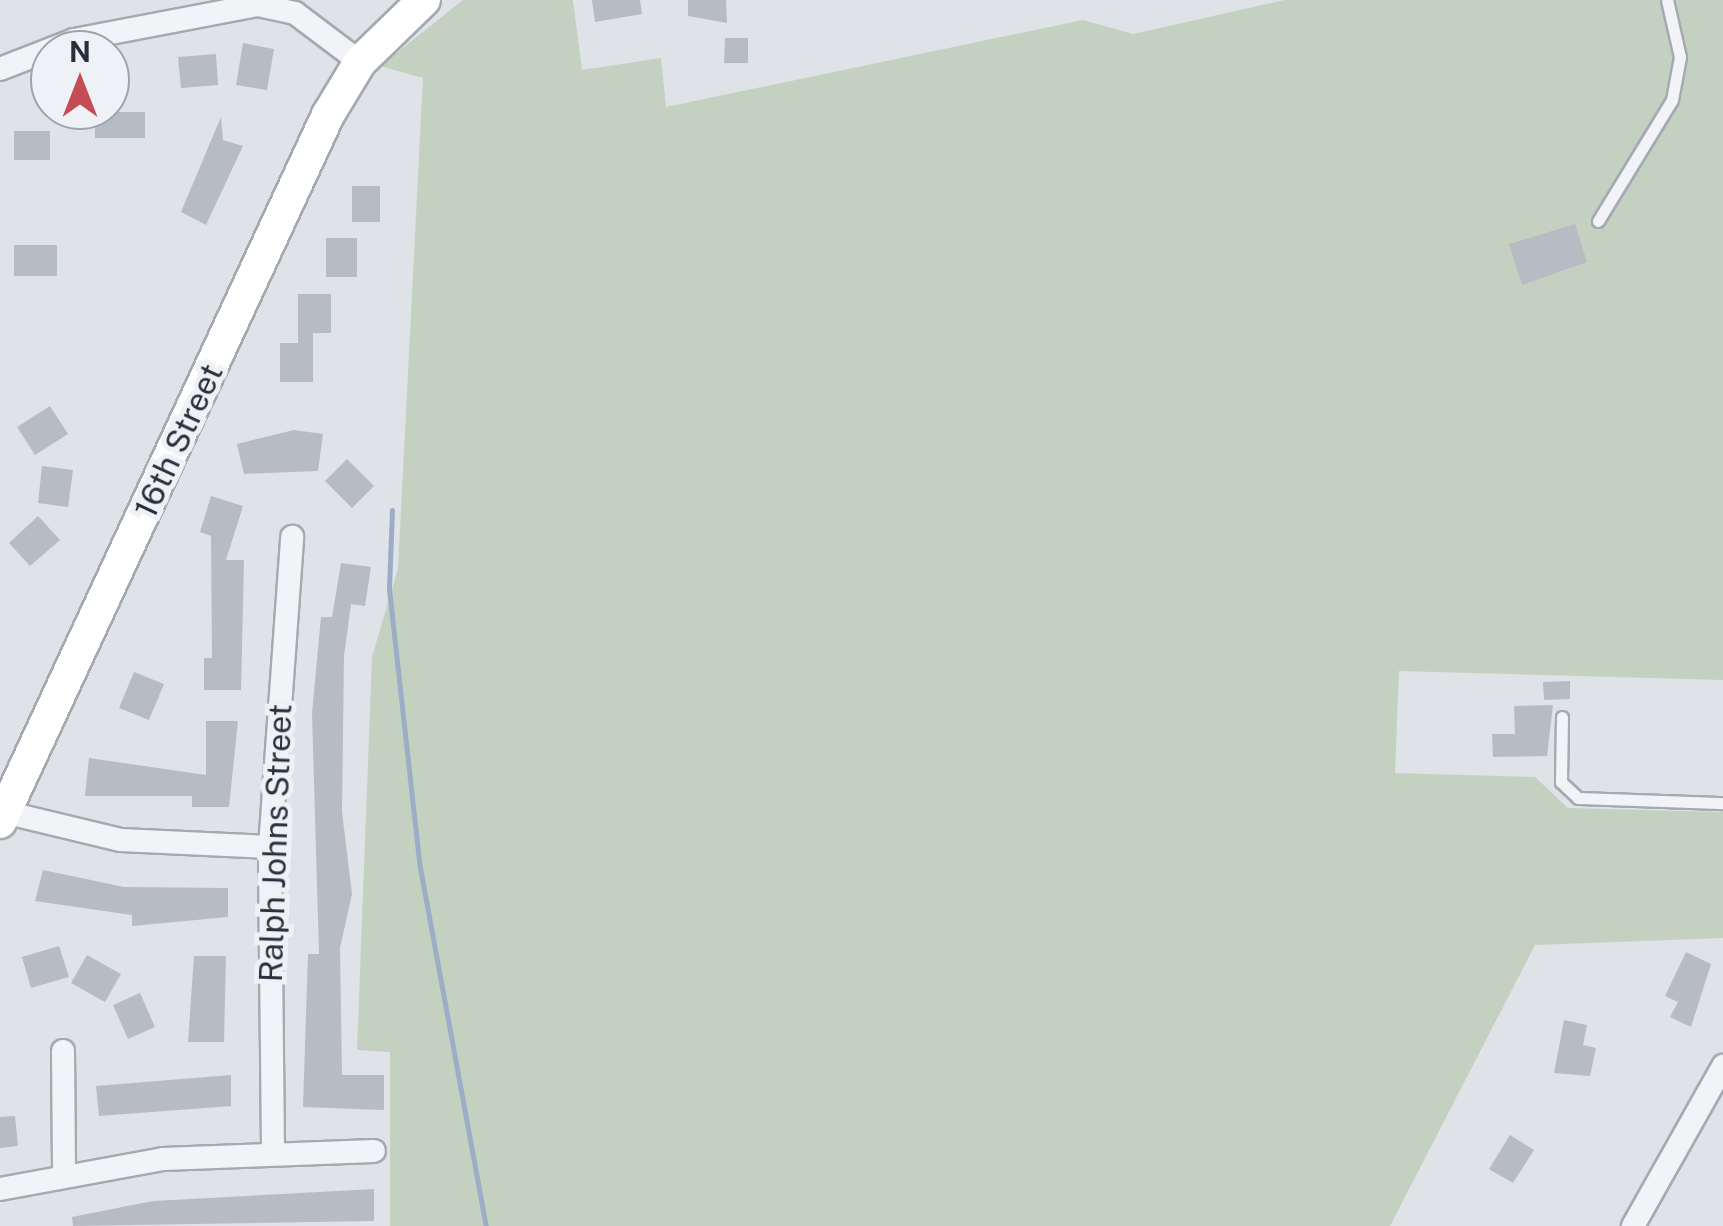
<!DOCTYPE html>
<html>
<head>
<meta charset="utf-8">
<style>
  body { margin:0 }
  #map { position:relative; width:1723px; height:1226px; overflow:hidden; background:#dfe2e7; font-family:"Public Sans",sans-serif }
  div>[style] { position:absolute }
  .green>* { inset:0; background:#c4d1c1 }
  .stream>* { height:5px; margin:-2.5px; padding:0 2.5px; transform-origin:2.5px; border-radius:2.5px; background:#9cadc5 }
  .building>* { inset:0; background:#b7bbc4 }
  .roads { filter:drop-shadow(2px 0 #a5a9b1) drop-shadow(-2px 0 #a5a9b1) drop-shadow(0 2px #a5a9b1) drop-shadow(0 -2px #a5a9b1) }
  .lane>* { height:11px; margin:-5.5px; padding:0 5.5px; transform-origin:5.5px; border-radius:5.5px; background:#f1f3f6 }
  .street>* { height:22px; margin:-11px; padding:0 11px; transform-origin:11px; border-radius:11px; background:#f1f3f6 }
  .secondary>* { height:32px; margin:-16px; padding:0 16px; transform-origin:16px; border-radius:16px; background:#fff }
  span { translate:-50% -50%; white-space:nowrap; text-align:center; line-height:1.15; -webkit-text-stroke:10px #eef1f5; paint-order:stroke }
  .street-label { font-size:32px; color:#292f3d }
  .north { position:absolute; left:30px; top:30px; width:100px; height:100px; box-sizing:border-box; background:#eef1f5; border:2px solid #9fa3ab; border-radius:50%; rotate:0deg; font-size:28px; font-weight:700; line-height:40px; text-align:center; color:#292f3d }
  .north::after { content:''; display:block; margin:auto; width:35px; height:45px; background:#c54c55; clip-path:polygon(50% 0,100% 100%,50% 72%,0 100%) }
</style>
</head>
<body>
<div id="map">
  <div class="green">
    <div style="clip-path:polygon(463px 0,573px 0,582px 70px,661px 58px,666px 107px,1083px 20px,1133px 34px,1284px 0,1723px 0,1723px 680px,1399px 671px,1395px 773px,1535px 777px,1568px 808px,1723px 812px,1723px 938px,1535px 945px,1390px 1226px,390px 1226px,390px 1052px,357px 1050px,372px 657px,398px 569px,423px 78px,380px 66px)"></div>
  </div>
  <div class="stream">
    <div style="left:392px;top:510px;width:79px;rotate:92.2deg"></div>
    <div style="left:389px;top:589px;width:275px;rotate:83.7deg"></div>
    <div style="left:419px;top:862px;width:370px;rotate:79.6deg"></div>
  </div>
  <div class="building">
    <div style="clip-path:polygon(592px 0,640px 0,642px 14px,595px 22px)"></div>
    <div style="clip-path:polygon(688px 0,726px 0,727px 23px,688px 16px)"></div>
    <div style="clip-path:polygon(725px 38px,748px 38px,748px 63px,724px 63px)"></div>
    <div style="clip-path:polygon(243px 43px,274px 49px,267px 90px,236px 85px)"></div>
    <div style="clip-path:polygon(216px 54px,218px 85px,181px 88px,178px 57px)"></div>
    <div style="clip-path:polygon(95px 112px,145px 112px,145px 138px,95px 138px)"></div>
    <div style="clip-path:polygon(221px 117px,223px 140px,243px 146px,206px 225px,181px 212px)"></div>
    <div style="clip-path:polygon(14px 131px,50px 131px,50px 160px,14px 160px)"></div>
    <div style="clip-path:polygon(352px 186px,380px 186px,380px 222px,352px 222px)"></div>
    <div style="clip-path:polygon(1575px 224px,1587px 262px,1522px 285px,1509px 244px)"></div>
    <div style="clip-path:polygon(326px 238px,357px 238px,357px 277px,326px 277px)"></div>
    <div style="clip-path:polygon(14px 245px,57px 245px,57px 276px,14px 276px)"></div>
    <div style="clip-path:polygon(298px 294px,331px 294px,331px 333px,313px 333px,313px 382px,280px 382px,280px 343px,298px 343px)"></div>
    <div style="clip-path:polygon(50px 406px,68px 434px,35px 455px,17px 427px)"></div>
    <div style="clip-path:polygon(294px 430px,323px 434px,318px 471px,244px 474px,237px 444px)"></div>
    <div style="clip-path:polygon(347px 459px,374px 486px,352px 508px,325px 481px)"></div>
    <div style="clip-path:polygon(42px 466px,73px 470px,68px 507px,38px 503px)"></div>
    <div style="clip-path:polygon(211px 496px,243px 506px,226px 560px,244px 560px,241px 690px,204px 690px,204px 658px,212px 658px,211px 536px,200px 532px)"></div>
    <div style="clip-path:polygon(38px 516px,60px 540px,30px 566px,9px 543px)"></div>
    <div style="clip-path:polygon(341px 563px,371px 567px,365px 606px,351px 604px,344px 656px,342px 812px,352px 894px,340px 948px,342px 1075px,384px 1075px,384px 1110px,303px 1107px,308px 954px,319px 954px,312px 713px,321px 617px,332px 617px)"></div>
    <div style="clip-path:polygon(134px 672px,164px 684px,149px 720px,119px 708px)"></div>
    <div style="clip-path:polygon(1570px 681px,1570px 699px,1544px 700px,1543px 682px)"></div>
    <div style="clip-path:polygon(1553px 705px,1547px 756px,1493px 757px,1492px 734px,1515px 734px,1514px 706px)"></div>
    <div style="clip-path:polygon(206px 721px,238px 721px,229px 807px,192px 807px,192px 796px,85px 796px,89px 758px,206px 775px)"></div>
    <div style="clip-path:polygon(43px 870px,124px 887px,228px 888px,228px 917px,132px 926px,132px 915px,35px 901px)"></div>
    <div style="clip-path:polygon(59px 946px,69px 977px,31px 988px,22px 957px)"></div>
    <div style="clip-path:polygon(1686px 952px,1711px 964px,1691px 1027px,1670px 1017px,1678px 1002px,1665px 996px)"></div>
    <div style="clip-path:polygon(87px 955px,121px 974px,105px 1002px,71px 983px)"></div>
    <div style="clip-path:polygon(194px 956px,226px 956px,224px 1042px,188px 1042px)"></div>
    <div style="clip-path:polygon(140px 993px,155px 1027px,128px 1039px,113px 1005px)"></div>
    <div style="clip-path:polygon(1564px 1020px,1587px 1025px,1583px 1045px,1596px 1048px,1590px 1076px,1554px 1073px)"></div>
    <div style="clip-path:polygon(231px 1075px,231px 1106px,99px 1116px,96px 1086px)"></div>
    <div style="clip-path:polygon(15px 1116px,18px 1146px,0 1148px,0 1117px)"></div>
    <div style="clip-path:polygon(1510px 1135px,1534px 1150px,1513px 1183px,1489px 1169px)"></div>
    <div style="clip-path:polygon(374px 1189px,374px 1221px,73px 1226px,72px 1217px,153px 1201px)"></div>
  </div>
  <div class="roads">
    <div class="lane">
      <div style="left:1598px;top:221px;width:142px;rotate:-58.6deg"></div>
      <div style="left:1672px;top:100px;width:44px;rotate:-79.5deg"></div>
      <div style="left:1680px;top:57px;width:58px;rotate:-102.8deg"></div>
      <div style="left:1562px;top:717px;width:65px;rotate:90.9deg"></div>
      <div style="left:1561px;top:782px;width:23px;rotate:43deg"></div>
      <div style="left:1578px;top:798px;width:145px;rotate:2deg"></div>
    </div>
    <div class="street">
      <div style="left:0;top:69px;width:79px;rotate:-21.4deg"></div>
      <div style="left:74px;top:40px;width:187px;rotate:-10.8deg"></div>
      <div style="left:258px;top:5px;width:38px;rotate:12deg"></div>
      <div style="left:295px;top:13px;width:81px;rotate:37deg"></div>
      <div style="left:0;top:811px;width:124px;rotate:13.5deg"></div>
      <div style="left:121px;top:840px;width:149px;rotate:2.7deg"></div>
      <div style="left:63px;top:1051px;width:124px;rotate:89.5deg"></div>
      <div style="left:273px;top:1149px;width:302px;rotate:-90.6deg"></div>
      <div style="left:270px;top:847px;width:311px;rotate:-85.9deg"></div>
      <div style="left:0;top:1189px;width:166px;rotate:-10.4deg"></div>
      <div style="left:163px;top:1159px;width:211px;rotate:-2.2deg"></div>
      <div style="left:1633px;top:1226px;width:184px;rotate:-60.6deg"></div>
    </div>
    <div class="secondary">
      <div style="left:0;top:822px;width:779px;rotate:-65.11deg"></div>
      <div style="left:328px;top:115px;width:62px;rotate:-58.9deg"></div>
      <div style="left:360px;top:62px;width:89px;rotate:-44.1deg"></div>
    </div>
  </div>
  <div class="street-label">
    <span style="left:179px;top:441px;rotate:-65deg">16th Street</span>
    <span style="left:276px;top:843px;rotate:-88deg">Ralph Johns Street</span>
  </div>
  <div class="north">N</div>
</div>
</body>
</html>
